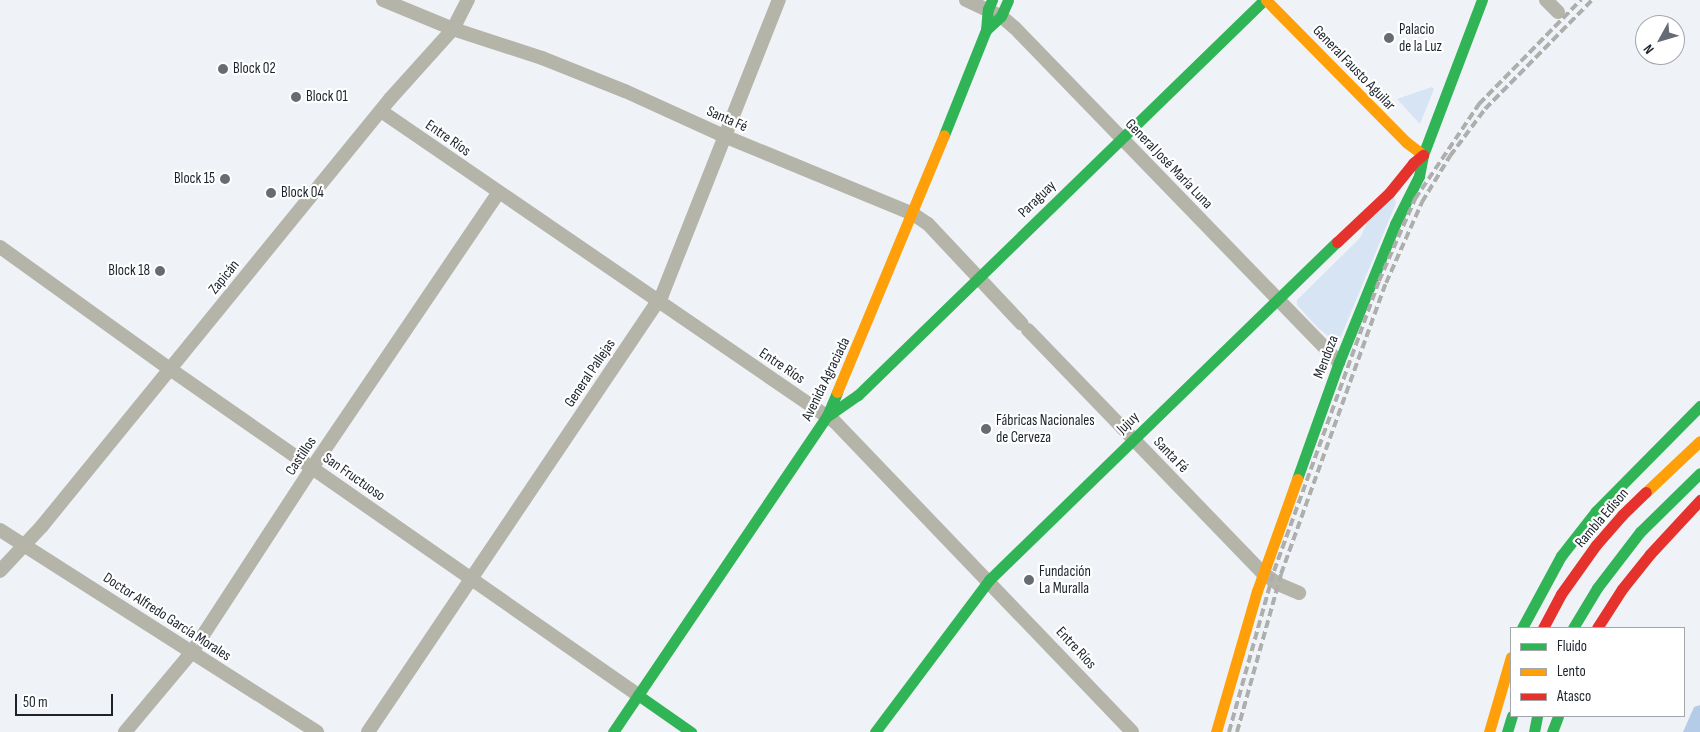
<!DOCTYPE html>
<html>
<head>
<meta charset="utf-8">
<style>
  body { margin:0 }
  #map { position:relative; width:1700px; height:732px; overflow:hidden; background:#eff3f8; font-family:"Sofia Sans Condensed",sans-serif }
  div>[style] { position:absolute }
  .green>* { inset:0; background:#d6e4f4 }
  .water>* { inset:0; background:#b5cce9 }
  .street>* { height:14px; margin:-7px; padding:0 7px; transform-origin:7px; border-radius:7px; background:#b5b4a9 }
  .fast>* { height:11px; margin:-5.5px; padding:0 5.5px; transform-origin:5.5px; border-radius:5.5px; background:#30b455 }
  .slow>* { height:11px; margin:-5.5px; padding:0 5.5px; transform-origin:5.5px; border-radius:5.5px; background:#ff9f0a }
  .jam>* { height:11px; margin:-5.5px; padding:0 5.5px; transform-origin:5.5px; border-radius:5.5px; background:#e5322d }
  .rail>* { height:4px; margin-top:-2px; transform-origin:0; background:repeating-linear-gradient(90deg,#aeafac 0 8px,transparent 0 12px) }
  .dots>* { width:14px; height:14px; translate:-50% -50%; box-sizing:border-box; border:2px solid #fff; border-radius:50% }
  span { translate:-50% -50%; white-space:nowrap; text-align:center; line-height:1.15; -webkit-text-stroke:4.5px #fff; paint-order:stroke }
  .poi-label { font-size:15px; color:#1c232b }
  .left { translate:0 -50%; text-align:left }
  .right { translate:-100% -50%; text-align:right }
  .street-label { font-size:15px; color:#1c232b }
  .legend { position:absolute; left:1510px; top:627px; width:175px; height:90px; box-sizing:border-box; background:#fff; border:1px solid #a4a7aa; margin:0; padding:6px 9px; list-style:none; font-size:15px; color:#1c232b }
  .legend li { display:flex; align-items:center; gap:10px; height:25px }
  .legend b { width:25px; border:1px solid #a4a7aa }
  .north { position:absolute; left:1635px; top:15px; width:50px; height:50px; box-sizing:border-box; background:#fff; border:1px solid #a4a7aa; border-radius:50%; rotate:231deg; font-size:14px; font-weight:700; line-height:20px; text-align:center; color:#1c232b }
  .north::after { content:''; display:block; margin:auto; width:18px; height:22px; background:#666c73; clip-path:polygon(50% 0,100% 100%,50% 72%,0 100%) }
  .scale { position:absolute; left:15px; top:694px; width:98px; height:22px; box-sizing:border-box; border:2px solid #1c232b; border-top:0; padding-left:6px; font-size:15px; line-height:18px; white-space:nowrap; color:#1c232b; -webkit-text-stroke:4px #fff; paint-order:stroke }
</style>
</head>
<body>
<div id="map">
  <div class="green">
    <div style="clip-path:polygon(1432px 87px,1434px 89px,1420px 124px,1397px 99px)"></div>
    <div style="clip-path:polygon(1394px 197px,1396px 203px,1340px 339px,1331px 338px,1318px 328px,1297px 305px,1297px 300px,1360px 238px,1367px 223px)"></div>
  </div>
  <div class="water">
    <div style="clip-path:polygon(1700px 705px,1700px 732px,1683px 732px,1694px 707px)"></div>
  </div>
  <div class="street">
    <div style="left:383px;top:0;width:76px;rotate:22.5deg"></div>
    <div style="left:453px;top:29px;width:94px;rotate:18deg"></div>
    <div style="left:542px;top:58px;width:89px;rotate:21.7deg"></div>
    <div style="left:625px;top:91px;width:109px;rotate:24.4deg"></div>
    <div style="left:724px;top:136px;width:204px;rotate:22.4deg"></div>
    <div style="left:913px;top:214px;width:18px;rotate:34deg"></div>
    <div style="left:928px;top:224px;width:137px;rotate:46.8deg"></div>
    <div style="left:966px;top:0;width:38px;rotate:25deg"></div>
    <div style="left:1001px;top:16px;width:18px;rotate:41deg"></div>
    <div style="left:1015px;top:28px;width:465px;rotate:45.9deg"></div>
    <div style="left:1546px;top:0;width:17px;rotate:45deg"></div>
    <div style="left:381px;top:111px;width:550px;rotate:34.41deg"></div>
    <div style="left:835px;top:422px;width:429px;rotate:46.2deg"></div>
    <div style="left:0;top:247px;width:209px;rotate:35.7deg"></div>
    <div style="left:170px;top:369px;width:570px;rotate:34.86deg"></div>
    <div style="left:1028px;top:330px;width:338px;rotate:46deg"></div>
    <div style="left:1263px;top:573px;width:19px;rotate:36deg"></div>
    <div style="left:1278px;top:584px;width:23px;rotate:23deg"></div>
    <div style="left:0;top:530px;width:376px;rotate:32.5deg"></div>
    <div style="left:0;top:571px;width:62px;rotate:-47deg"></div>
    <div style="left:42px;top:526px;width:551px;rotate:-50.82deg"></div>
    <div style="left:390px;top:99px;width:94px;rotate:-48deg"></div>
    <div style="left:453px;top:29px;width:33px;rotate:-63deg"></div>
    <div style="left:125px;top:732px;width:104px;rotate:-50.1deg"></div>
    <div style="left:192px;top:652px;width:220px;rotate:-56.9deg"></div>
    <div style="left:312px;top:468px;width:332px;rotate:-55.9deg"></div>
    <div style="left:368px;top:732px;width:527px;rotate:-56.07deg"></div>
    <div style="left:662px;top:295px;width:317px;rotate:-68.4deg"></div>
  </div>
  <div class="fast">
    <div style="left:986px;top:30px;width:21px;rotate:-43deg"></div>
    <div style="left:1001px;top:16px;width:17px;rotate:-66deg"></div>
    <div style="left:944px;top:135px;width:113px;rotate:-68.2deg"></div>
    <div style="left:986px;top:30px;width:21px;rotate:-85deg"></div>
    <div style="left:988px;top:9px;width:10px;rotate:-66deg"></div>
    <div style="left:829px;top:415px;width:35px;rotate:-35deg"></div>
    <div style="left:858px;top:395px;width:566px;rotate:-44.21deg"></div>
    <div style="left:1297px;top:479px;width:124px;rotate:-70.3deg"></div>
    <div style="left:1339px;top:362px;width:149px;rotate:-67.9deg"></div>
    <div style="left:1395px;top:224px;width:54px;rotate:-63.4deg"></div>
    <div style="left:1419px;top:176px;width:21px;rotate:-79deg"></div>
    <div style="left:1423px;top:155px;width:166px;rotate:-69.2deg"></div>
    <div style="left:1522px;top:628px;width:82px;rotate:-61.6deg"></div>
    <div style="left:1561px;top:556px;width:57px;rotate:-52.1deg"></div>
    <div style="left:1596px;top:511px;width:148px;rotate:-45.3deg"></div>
    <div style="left:1573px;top:628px;width:47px;rotate:-59deg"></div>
    <div style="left:1597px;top:588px;width:71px;rotate:-52.5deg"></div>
    <div style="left:1640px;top:532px;width:84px;rotate:-44.5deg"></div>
    <div style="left:638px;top:695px;width:65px;rotate:34.9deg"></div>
    <div style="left:613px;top:732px;width:382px;rotate:-55.9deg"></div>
    <div style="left:827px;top:416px;width:26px;rotate:-67deg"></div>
    <div style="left:875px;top:732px;width:190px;rotate:-53.1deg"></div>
    <div style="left:989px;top:580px;width:485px;rotate:-44.2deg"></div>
    <div style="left:1507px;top:732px;width:17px;rotate:-73deg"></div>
    <div style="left:1534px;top:732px;width:16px;rotate:-79deg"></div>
    <div style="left:1552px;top:732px;width:17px;rotate:-69deg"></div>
  </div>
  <div class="slow">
    <div style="left:1266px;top:0;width:199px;rotate:45.4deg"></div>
    <div style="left:1406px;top:142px;width:21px;rotate:37deg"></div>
    <div style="left:837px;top:392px;width:278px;rotate:-67.4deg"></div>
    <div style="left:1646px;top:492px;width:74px;rotate:-43.4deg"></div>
    <div style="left:1216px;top:732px;width:147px;rotate:-73.8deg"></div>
    <div style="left:1257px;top:591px;width:119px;rotate:-70.3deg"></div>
    <div style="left:1489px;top:732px;width:78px;rotate:-73.7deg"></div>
  </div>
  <div class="jam">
    <div style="left:1337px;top:242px;width:71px;rotate:-43.3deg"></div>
    <div style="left:1389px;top:193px;width:38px;rotate:-51deg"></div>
    <div style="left:1413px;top:163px;width:13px;rotate:-39deg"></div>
    <div style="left:1543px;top:628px;width:38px;rotate:-62deg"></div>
    <div style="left:1561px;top:594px;width:60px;rotate:-54.5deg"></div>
    <div style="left:1596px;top:545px;width:40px;rotate:-49deg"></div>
    <div style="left:1622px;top:515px;width:33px;rotate:-44deg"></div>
    <div style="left:1597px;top:628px;width:46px;rotate:-57.3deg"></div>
    <div style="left:1622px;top:589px;width:45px;rotate:-51.3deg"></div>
    <div style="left:1650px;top:554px;width:74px;rotate:-47.2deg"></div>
  </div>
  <div class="rail">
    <div style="left:1229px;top:732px;width:167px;rotate:-74.4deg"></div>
    <div style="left:1274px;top:571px;width:308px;rotate:-70.1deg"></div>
    <div style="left:1379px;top:281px;width:90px;rotate:-66.3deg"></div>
    <div style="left:1415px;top:199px;width:115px;rotate:-56deg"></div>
    <div style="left:1479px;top:104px;width:146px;rotate:-45.6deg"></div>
    <div style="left:1237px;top:732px;width:164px;rotate:-74.4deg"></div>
    <div style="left:1281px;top:574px;width:309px;rotate:-70.2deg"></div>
    <div style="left:1386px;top:283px;width:89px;rotate:-66deg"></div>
    <div style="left:1422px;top:202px;width:54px;rotate:-58.7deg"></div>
    <div style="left:1450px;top:156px;width:59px;rotate:-53.3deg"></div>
    <div style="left:1485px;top:109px;width:153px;rotate:-45.5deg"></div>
  </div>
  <div class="dots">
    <div style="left:1389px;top:38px;background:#666c73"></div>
    <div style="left:223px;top:69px;background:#666c73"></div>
    <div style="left:296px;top:97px;background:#666c73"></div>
    <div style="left:225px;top:179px;background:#666c73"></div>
    <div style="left:271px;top:193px;background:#666c73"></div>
    <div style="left:160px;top:271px;background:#666c73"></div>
    <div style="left:986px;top:429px;background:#666c73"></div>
    <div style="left:1029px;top:580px;background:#666c73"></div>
  </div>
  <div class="poi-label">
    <span class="left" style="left:1399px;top:38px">Palacio<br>de la Luz</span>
    <span class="left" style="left:233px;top:69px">Block 02</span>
    <span class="left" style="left:306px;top:97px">Block 01</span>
    <span class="right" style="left:215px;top:179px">Block 15</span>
    <span class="left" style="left:281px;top:193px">Block 04</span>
    <span class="right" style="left:150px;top:271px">Block 18</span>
    <span class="left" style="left:996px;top:429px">Fábricas Nacionales<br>de Cerveza</span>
    <span class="left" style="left:1039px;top:580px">Fundación<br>La Muralla</span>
  </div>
  <div class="street-label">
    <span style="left:1354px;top:68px;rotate:46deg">General Fausto Aguilar</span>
    <span style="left:727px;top:119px;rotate:24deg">Santa Fé</span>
    <span style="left:448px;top:138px;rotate:35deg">Entre Ríos</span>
    <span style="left:1169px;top:164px;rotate:46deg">General José María Luna</span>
    <span style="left:1037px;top:199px;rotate:-44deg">Paraguay</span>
    <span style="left:224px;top:277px;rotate:-51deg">Zapicán</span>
    <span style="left:1326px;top:357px;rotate:-69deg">Mendoza</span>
    <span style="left:782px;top:366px;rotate:34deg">Entre Ríos</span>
    <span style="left:590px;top:373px;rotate:-56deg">General Pallejas</span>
    <span style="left:826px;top:379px;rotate:-64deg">Avenida Agraciada</span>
    <span style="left:1128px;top:423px;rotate:-44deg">Jujuy</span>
    <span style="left:1171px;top:455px;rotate:46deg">Santa Fé</span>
    <span style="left:301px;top:456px;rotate:-56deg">Castillos</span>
    <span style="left:354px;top:477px;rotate:35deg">San Fructuoso</span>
    <span style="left:1602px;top:518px;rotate:-49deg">Rambla Edison</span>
    <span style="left:167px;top:617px;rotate:33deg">Doctor Alfredo García Morales</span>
    <span style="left:1076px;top:648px;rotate:47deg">Entre Ríos</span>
  </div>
  <ul class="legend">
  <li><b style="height:6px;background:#30b455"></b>Fluido</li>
  <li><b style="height:6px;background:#ff9f0a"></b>Lento</li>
  <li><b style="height:6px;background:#e5322d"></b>Atasco</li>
  </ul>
  <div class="north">N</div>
  <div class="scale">50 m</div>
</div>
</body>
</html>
